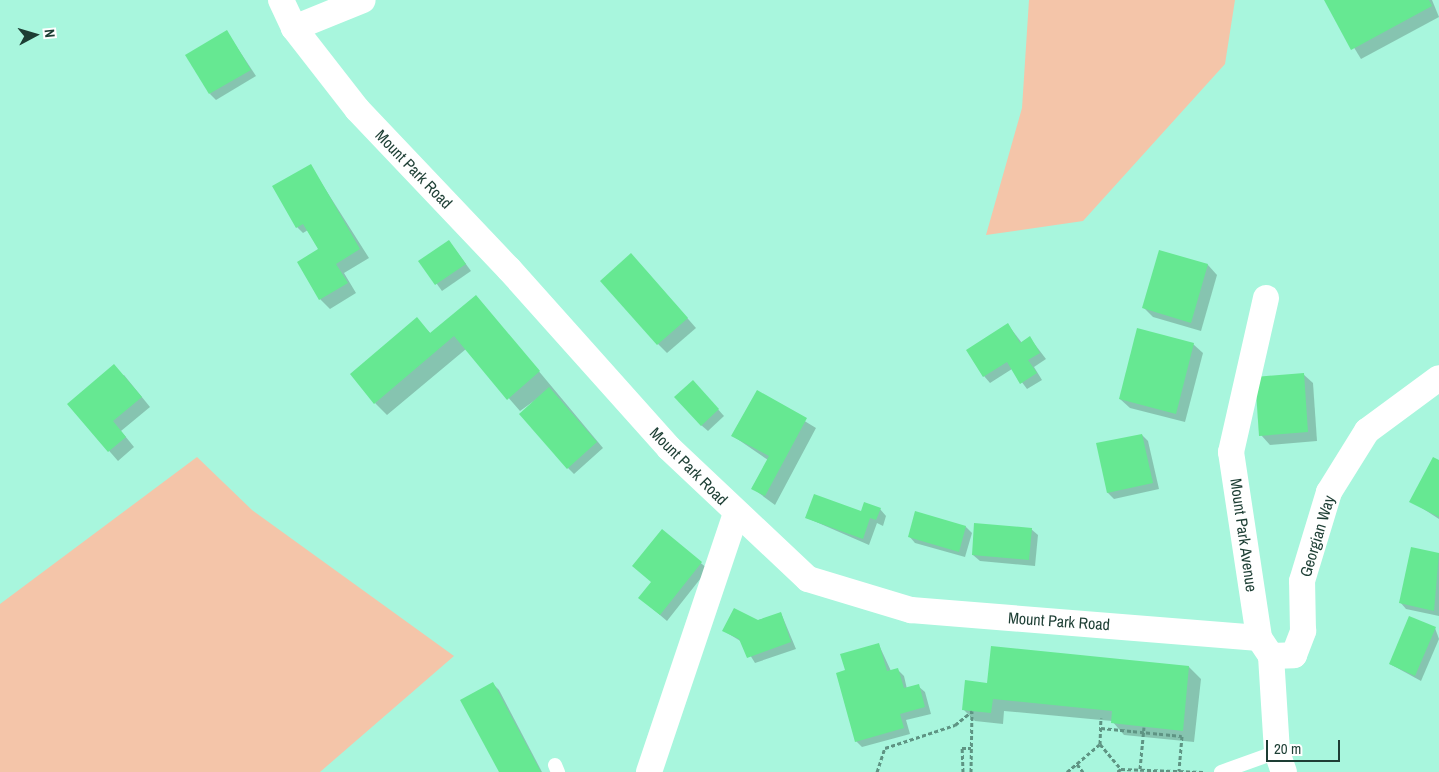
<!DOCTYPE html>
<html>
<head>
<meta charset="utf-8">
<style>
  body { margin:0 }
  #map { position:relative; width:1439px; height:772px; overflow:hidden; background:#a8f6dd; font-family:"Archivo Narrow",sans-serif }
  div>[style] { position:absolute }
  .green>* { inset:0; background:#f4c5a9 }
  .shadow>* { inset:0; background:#0003 }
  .building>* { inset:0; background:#66e892 }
  .path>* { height:3px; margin-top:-1.5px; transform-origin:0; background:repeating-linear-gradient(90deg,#5e9483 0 4px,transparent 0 6.5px) }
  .lane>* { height:14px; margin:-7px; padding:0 7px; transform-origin:7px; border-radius:7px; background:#fff }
  .street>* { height:26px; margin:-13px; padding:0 13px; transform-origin:13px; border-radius:13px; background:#fff }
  span { translate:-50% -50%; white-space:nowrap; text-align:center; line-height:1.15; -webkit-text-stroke:4.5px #fff; paint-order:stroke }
  .street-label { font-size:16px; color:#1d3e34 }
  .north { position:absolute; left:10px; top:10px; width:50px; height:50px; -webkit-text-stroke:4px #fff; paint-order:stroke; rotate:84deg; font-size:14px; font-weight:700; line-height:20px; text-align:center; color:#1d3e34 }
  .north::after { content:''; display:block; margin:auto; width:18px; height:22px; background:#1d3e34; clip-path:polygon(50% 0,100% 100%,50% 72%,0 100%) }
  .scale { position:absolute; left:1266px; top:740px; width:74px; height:22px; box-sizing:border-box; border:2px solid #1d3e34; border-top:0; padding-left:6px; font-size:15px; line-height:18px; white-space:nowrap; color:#1d3e34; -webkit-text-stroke:4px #fff; paint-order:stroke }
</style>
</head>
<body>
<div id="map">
  <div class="green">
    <div style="clip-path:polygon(1029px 0,1235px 0,1225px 64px,1083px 221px,986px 235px,1022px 108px)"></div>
    <div style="clip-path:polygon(197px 457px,252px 510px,454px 656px,320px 772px,0 772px,0 604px)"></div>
  </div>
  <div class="shadow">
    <div style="clip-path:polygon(1325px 0,1432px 0,1439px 17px,1361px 59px)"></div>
    <div style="clip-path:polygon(227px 32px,256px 76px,216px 100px,210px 94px)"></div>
    <div style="clip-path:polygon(310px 165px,369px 258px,344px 273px,356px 293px,330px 309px,320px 299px,320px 250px,308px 230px,303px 233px,297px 227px)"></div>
    <div style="clip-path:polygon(449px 241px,471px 271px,442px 291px,420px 261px)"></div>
    <div style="clip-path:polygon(1160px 251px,1208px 265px,1217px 275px,1201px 331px,1153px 317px,1144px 308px)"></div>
    <div style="clip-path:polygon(640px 264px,696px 328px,667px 353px,658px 344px)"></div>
    <div style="clip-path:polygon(476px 296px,603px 448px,574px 474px,568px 468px,545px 393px,520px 411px,466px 349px,387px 415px,375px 403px,417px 319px,431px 334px)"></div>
    <div style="clip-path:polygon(1008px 325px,1022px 343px,1030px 338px,1046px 359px,1034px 367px,1042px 380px,1027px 389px,1012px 369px,990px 383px,984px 376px)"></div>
    <div style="clip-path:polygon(1193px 344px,1203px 353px,1185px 422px,1130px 408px,1120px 399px)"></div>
    <div style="clip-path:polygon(1303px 374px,1313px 383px,1317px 441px,1270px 445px,1261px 435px)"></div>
    <div style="clip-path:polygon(124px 375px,150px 407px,121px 431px,134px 447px,118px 461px,69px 405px)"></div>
    <div style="clip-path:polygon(699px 388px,724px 416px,708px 431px,701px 425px)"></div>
    <div style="clip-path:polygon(757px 392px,816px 428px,775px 505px,752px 488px,768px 460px,733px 436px)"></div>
    <div style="clip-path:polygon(1142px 435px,1148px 441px,1159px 489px,1114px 499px,1108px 493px,1098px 444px)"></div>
    <div style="clip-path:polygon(1439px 462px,1439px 519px,1411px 501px)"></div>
    <div style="clip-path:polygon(880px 509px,886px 516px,883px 526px,877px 523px,869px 545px,807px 518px)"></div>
    <div style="clip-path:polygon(966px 527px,972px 533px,965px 557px,915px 543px,909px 536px)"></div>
    <div style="clip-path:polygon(1031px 529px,1038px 535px,1035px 566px,980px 561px,973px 555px)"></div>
    <div style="clip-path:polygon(662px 531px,708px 569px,667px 621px,640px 598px,652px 582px)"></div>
    <div style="clip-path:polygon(1412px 548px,1439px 554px,1439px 616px,1406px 609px,1400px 602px)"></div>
    <div style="clip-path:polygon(781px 613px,796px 649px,755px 663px,742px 642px,724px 631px)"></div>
    <div style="clip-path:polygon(1435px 628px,1439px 639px,1421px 681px,1390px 664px)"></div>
    <div style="clip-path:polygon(879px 645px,891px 671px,897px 669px,904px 676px,907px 689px,918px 686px,925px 692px,931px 714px,906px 720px,910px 734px,862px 747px,856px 741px,847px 671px)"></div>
    <div style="clip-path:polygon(1189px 667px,1201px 679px,1194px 742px,1124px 735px,1112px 721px,1004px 711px,1003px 724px,975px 721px,963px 709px,989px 684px)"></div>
    <div style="clip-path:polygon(493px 684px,499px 690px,542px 772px,500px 772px)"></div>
  </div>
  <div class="building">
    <div style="clip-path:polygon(1324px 0,1429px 0,1432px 6px,1351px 50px)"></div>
    <div style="clip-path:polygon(227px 30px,251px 70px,209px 94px,185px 55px)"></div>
    <div style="clip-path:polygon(311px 164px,360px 249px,336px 264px,348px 283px,319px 300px,297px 262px,318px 249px,303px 224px,296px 228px,272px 186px)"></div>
    <div style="clip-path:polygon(449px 240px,466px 264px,435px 285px,418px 261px)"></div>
    <div style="clip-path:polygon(1159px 250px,1208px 264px,1191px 323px,1142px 308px)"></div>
    <div style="clip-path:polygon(631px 253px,688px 318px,657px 345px,600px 281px)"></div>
    <div style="clip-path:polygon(476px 295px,540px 371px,507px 400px,454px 336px,374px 404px,350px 374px,417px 317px,430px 333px)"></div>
    <div style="clip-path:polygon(1008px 323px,1020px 343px,1030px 336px,1040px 353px,1028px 360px,1037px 373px,1020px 384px,1007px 362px,983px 377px,966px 350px)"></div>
    <div style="clip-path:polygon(1137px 328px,1194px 343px,1176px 414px,1119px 399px)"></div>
    <div style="clip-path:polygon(114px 364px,142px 397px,113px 421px,126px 437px,108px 452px,67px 404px)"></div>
    <div style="clip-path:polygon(1304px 373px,1308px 432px,1259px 436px,1255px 377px)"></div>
    <div style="clip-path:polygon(693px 380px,719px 409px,701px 426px,674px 397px)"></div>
    <div style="clip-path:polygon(549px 387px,597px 442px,567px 469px,519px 414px)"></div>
    <div style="clip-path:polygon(757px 390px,807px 418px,765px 496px,751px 489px,769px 456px,731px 436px)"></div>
    <div style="clip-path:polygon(1142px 434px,1153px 483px,1107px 493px,1096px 443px)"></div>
    <div style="clip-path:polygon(1433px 457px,1439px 460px,1439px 517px,1409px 502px)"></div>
    <div style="clip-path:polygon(814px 494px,861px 511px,864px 502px,881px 508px,876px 520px,870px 518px,863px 539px,805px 518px)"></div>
    <div style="clip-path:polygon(915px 511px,966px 526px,959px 552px,908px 537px)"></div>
    <div style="clip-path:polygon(974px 523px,1032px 528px,1029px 560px,972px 555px)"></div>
    <div style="clip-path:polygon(662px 529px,702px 562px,660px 615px,638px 598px,651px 582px,632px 566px)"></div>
    <div style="clip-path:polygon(1411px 547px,1439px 553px,1434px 611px,1399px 603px)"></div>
    <div style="clip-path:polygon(734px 608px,758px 620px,781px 612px,791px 642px,747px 658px,739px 639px,722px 631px)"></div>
    <div style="clip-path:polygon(1409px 616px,1436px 627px,1415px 676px,1389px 664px)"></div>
    <div style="clip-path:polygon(879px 643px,887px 671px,898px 668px,904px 688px,919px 684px,925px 707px,900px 714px,904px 728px,855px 742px,836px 673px,845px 670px,840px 654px)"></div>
    <div style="clip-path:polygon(991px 646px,1189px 666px,1183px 731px,1111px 723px,1112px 711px,993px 699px,991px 713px,962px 710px,965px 680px,987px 683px)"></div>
    <div style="clip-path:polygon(493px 682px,541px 772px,499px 772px,460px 700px)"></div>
  </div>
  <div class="path">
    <div style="left:1101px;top:728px;width:81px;rotate:5.6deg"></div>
    <div style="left:1182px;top:736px;width:35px;rotate:95deg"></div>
    <div style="left:1100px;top:744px;width:33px;rotate:50deg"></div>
    <div style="left:1121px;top:769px;width:5px;rotate:143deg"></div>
    <div style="left:1077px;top:764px;width:10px;rotate:53deg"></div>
    <div style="left:1121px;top:769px;width:82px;rotate:2.1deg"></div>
    <div style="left:1140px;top:769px;width:42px;rotate:-84.6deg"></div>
    <div style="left:877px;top:772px;width:25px;rotate:-72deg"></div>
    <div style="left:885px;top:748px;width:74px;rotate:-18.2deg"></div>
    <div style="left:955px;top:725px;width:22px;rotate:-39deg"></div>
    <div style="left:963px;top:772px;width:24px;rotate:-92deg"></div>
    <div style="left:962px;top:748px;width:9px"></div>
    <div style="left:971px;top:772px;width:61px;rotate:-89.1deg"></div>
    <div style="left:1067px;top:772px;width:43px;rotate:-40.3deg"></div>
    <div style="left:1100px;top:744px;width:26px;rotate:-88deg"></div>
  </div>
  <div class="lane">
    <div style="left:555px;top:765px;width:8px;rotate:67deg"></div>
    <div style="left:1221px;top:772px;width:59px;rotate:-19.7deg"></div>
  </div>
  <div class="street">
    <div style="left:281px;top:0;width:31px;rotate:65deg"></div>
    <div style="left:294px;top:28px;width:103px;rotate:52.1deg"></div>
    <div style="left:357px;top:109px;width:221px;rotate:46.5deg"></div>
    <div style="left:509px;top:269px;width:240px;rotate:48.2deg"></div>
    <div style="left:669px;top:448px;width:191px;rotate:43.3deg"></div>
    <div style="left:808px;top:579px;width:108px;rotate:16.8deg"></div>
    <div style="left:911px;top:610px;width:349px;rotate:4.6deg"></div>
    <div style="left:294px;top:28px;width:74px;rotate:-22.1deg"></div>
    <div style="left:1266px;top:298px;width:158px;rotate:102.8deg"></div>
    <div style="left:1231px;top:452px;width:188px;rotate:81.4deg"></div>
    <div style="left:1259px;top:638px;width:22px;rotate:56deg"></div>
    <div style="left:1271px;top:656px;width:96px;rotate:86.4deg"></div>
    <div style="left:1277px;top:752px;width:21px;rotate:71deg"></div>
    <div style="left:1271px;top:656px;width:23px;rotate:-2deg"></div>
    <div style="left:1294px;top:655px;width:26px;rotate:-69deg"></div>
    <div style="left:1303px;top:631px;width:50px;rotate:-91.1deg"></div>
    <div style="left:1302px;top:581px;width:93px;rotate:-73.1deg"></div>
    <div style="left:1329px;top:492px;width:72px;rotate:-58.1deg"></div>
    <div style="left:1367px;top:431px;width:89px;rotate:-36.4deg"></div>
    <div style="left:649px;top:772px;width:273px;rotate:-71.4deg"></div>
  </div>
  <div class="street-label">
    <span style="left:414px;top:169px;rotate:46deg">Mount Park Road</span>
    <span style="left:689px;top:466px;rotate:45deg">Mount Park Road</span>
    <span style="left:1244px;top:535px;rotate:82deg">Mount Park Avenue</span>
    <span style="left:1317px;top:536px;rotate:-73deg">Georgian Way</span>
    <span style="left:1059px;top:621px;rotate:4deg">Mount Park Road</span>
  </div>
  <div class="north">N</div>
  <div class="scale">20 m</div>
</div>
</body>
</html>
